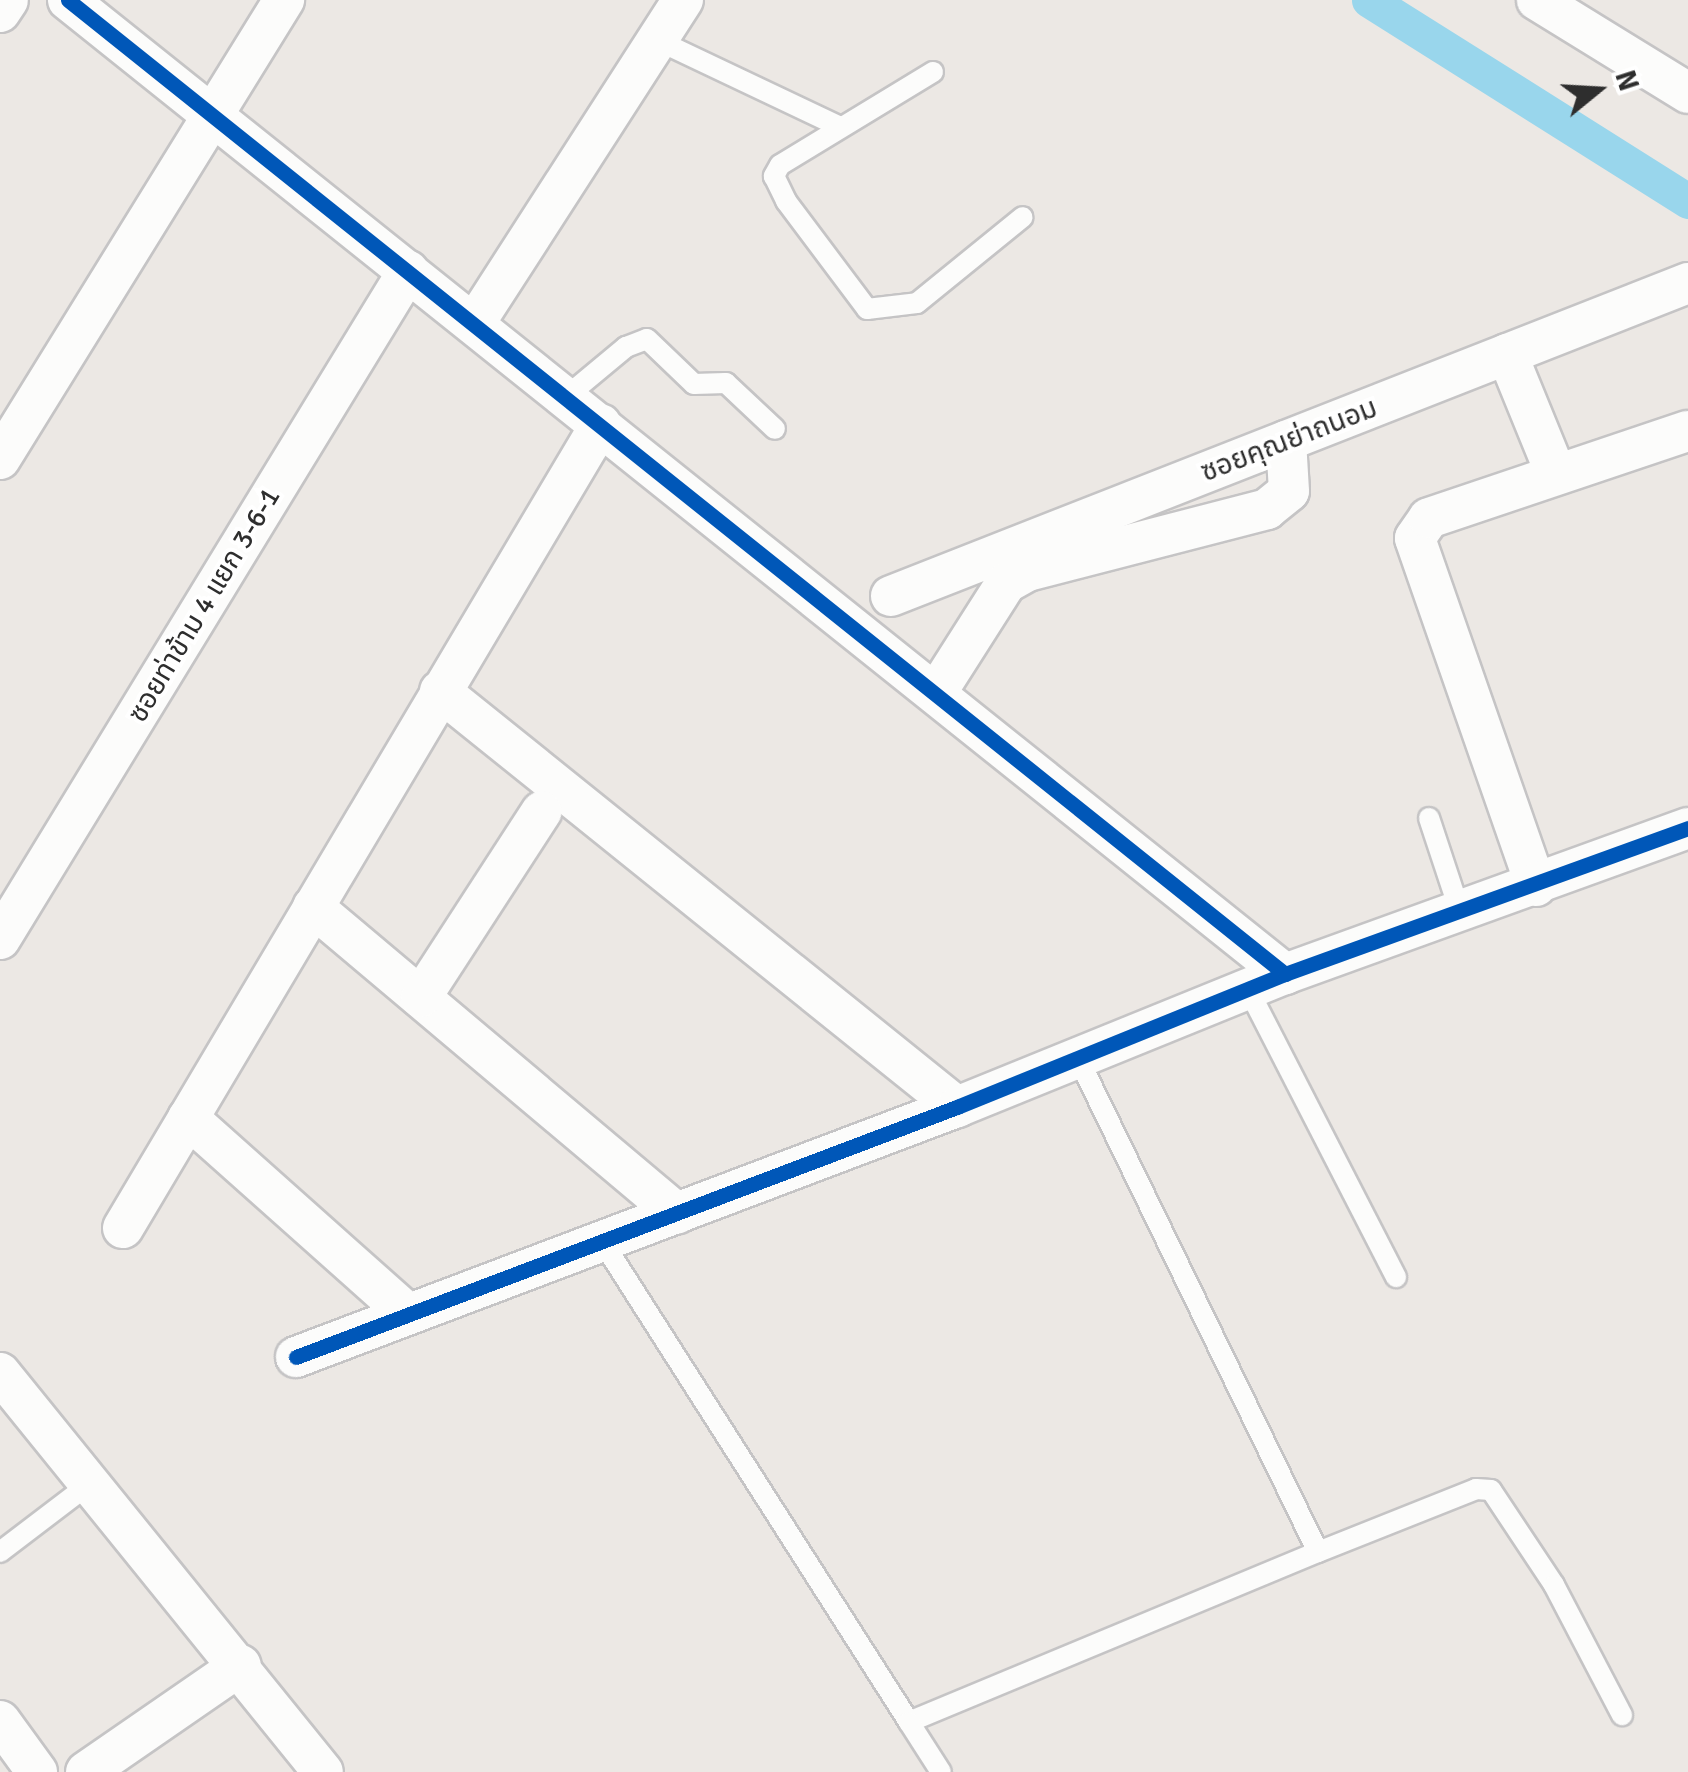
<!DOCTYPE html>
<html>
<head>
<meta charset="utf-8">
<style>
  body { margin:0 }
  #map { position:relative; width:1688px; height:1772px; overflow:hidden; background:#ece8e4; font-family:Signika,"Noto Sans Thai",sans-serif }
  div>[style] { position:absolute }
  .canal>* { height:35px; margin:-17.5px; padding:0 17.5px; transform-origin:17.5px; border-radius:17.5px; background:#99d6ec }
  .roads { filter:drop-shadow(2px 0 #c5c4c5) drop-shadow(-2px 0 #c5c4c5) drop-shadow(0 2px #c5c4c5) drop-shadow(0 -2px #c5c4c5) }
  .lane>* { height:20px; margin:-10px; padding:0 10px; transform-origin:10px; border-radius:10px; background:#fcfcfb }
  .street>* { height:40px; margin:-20px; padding:0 20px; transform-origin:20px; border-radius:20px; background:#fcfcfb }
  .cycleway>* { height:15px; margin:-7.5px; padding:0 7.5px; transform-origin:7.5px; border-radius:7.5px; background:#0057b8 }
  span { translate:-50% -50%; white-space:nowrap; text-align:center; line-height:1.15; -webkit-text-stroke:8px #fff; paint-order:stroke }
  .street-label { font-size:28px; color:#2e2e2e }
  .north { position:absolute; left:1548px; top:40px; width:100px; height:100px; -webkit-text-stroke:8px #fff; paint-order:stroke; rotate:72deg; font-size:28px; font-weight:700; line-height:40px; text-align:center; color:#2e2e2e }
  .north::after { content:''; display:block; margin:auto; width:35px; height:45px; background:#2e2e2e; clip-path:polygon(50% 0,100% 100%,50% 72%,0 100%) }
</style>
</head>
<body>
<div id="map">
  <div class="canal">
    <div style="left:1369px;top:0;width:377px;rotate:32.2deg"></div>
  </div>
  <div class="roads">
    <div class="lane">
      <div style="left:657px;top:40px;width:203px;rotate:25.4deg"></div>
      <div style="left:933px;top:72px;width:179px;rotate:148.7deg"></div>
      <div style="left:780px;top:165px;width:13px;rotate:119deg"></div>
      <div style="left:774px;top:176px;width:28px;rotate:64deg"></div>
      <div style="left:786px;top:201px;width:135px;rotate:53.1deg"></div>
      <div style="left:867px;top:309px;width:50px;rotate:-6.8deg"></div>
      <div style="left:917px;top:303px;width:136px;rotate:-39.1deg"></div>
      <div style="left:567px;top:396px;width:77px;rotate:-39.7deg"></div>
      <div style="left:626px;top:347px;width:22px;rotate:-21deg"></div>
      <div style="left:647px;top:339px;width:65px;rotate:43.8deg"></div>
      <div style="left:694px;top:384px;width:32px;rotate:-2deg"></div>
      <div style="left:726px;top:383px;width:67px;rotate:43.2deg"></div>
      <div style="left:1429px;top:818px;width:99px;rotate:71.7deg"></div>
      <div style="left:1248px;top:989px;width:324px;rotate:62.8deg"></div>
      <div style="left:602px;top:1241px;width:571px;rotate:57.45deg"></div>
      <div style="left:909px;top:1722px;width:443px;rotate:-22.6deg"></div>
      <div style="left:1318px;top:1552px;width:549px;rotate:-115.91deg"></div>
      <div style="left:0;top:1552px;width:116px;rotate:-37.3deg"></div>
      <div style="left:1318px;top:1552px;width:170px;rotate:-21.7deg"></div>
      <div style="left:1476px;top:1489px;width:15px;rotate:4deg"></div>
      <div style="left:1491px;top:1490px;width:114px;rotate:56.4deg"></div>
      <div style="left:1554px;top:1585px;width:147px;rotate:62.4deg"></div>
      <div style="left:909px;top:1722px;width:59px;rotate:57.4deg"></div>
    </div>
    <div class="street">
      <div style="left:68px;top:0;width:1559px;rotate:38.67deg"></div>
      <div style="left:1537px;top:0;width:177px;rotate:31.6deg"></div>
      <div style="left:0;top:12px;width:14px;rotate:-56deg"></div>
      <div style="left:476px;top:321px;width:382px;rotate:-57.2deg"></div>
      <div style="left:1507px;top:354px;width:130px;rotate:67.8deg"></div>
      <div style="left:0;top:459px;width:540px;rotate:-58.25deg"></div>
      <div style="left:891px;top:596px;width:856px;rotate:-21.44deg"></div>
      <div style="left:440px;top:691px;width:664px;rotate:38.82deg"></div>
      <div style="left:936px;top:693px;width:130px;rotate:-57.5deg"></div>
      <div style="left:1006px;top:583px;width:25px;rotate:-29deg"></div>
      <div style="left:1028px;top:571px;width:247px;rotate:-14.5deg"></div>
      <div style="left:1267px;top:509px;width:28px;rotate:-39deg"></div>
      <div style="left:1289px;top:491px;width:50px;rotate:-93.4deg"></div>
      <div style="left:1536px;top:886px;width:368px;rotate:-109.2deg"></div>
      <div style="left:1415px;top:538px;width:24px;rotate:-55deg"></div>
      <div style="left:1429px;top:518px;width:273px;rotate:-18.6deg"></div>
      <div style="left:313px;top:907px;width:476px;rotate:40.1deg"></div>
      <div style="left:0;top:939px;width:783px;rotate:-58.58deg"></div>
      <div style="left:421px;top:997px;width:221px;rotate:-57deg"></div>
      <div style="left:188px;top:1118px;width:295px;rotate:41.7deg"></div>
      <div style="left:123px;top:1228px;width:935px;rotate:-59.27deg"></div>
      <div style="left:296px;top:1357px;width:707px;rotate:-20.72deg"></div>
      <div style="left:957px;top:1107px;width:354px;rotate:-22.1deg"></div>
      <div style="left:1285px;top:974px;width:429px;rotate:-19.9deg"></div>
      <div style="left:0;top:1373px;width:513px;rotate:51.01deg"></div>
      <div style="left:0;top:1721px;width:63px;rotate:54deg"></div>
      <div style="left:86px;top:1772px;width:188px;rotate:-34.6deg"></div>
    </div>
  </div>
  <div class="cycleway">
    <div style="left:68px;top:0;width:1559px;rotate:38.67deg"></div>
    <div style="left:296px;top:1357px;width:707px;rotate:-20.72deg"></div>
    <div style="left:957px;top:1107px;width:354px;rotate:-22.1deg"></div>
    <div style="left:1285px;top:974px;width:429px;rotate:-19.9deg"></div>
  </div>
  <div class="street-label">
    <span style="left:1289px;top:440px;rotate:-21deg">ซอยคุณย่าถนอม</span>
    <span style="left:204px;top:605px;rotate:-59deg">ซอยท่าข้าม 4 แยก 3-6-1</span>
  </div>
  <div class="north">N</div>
</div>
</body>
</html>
